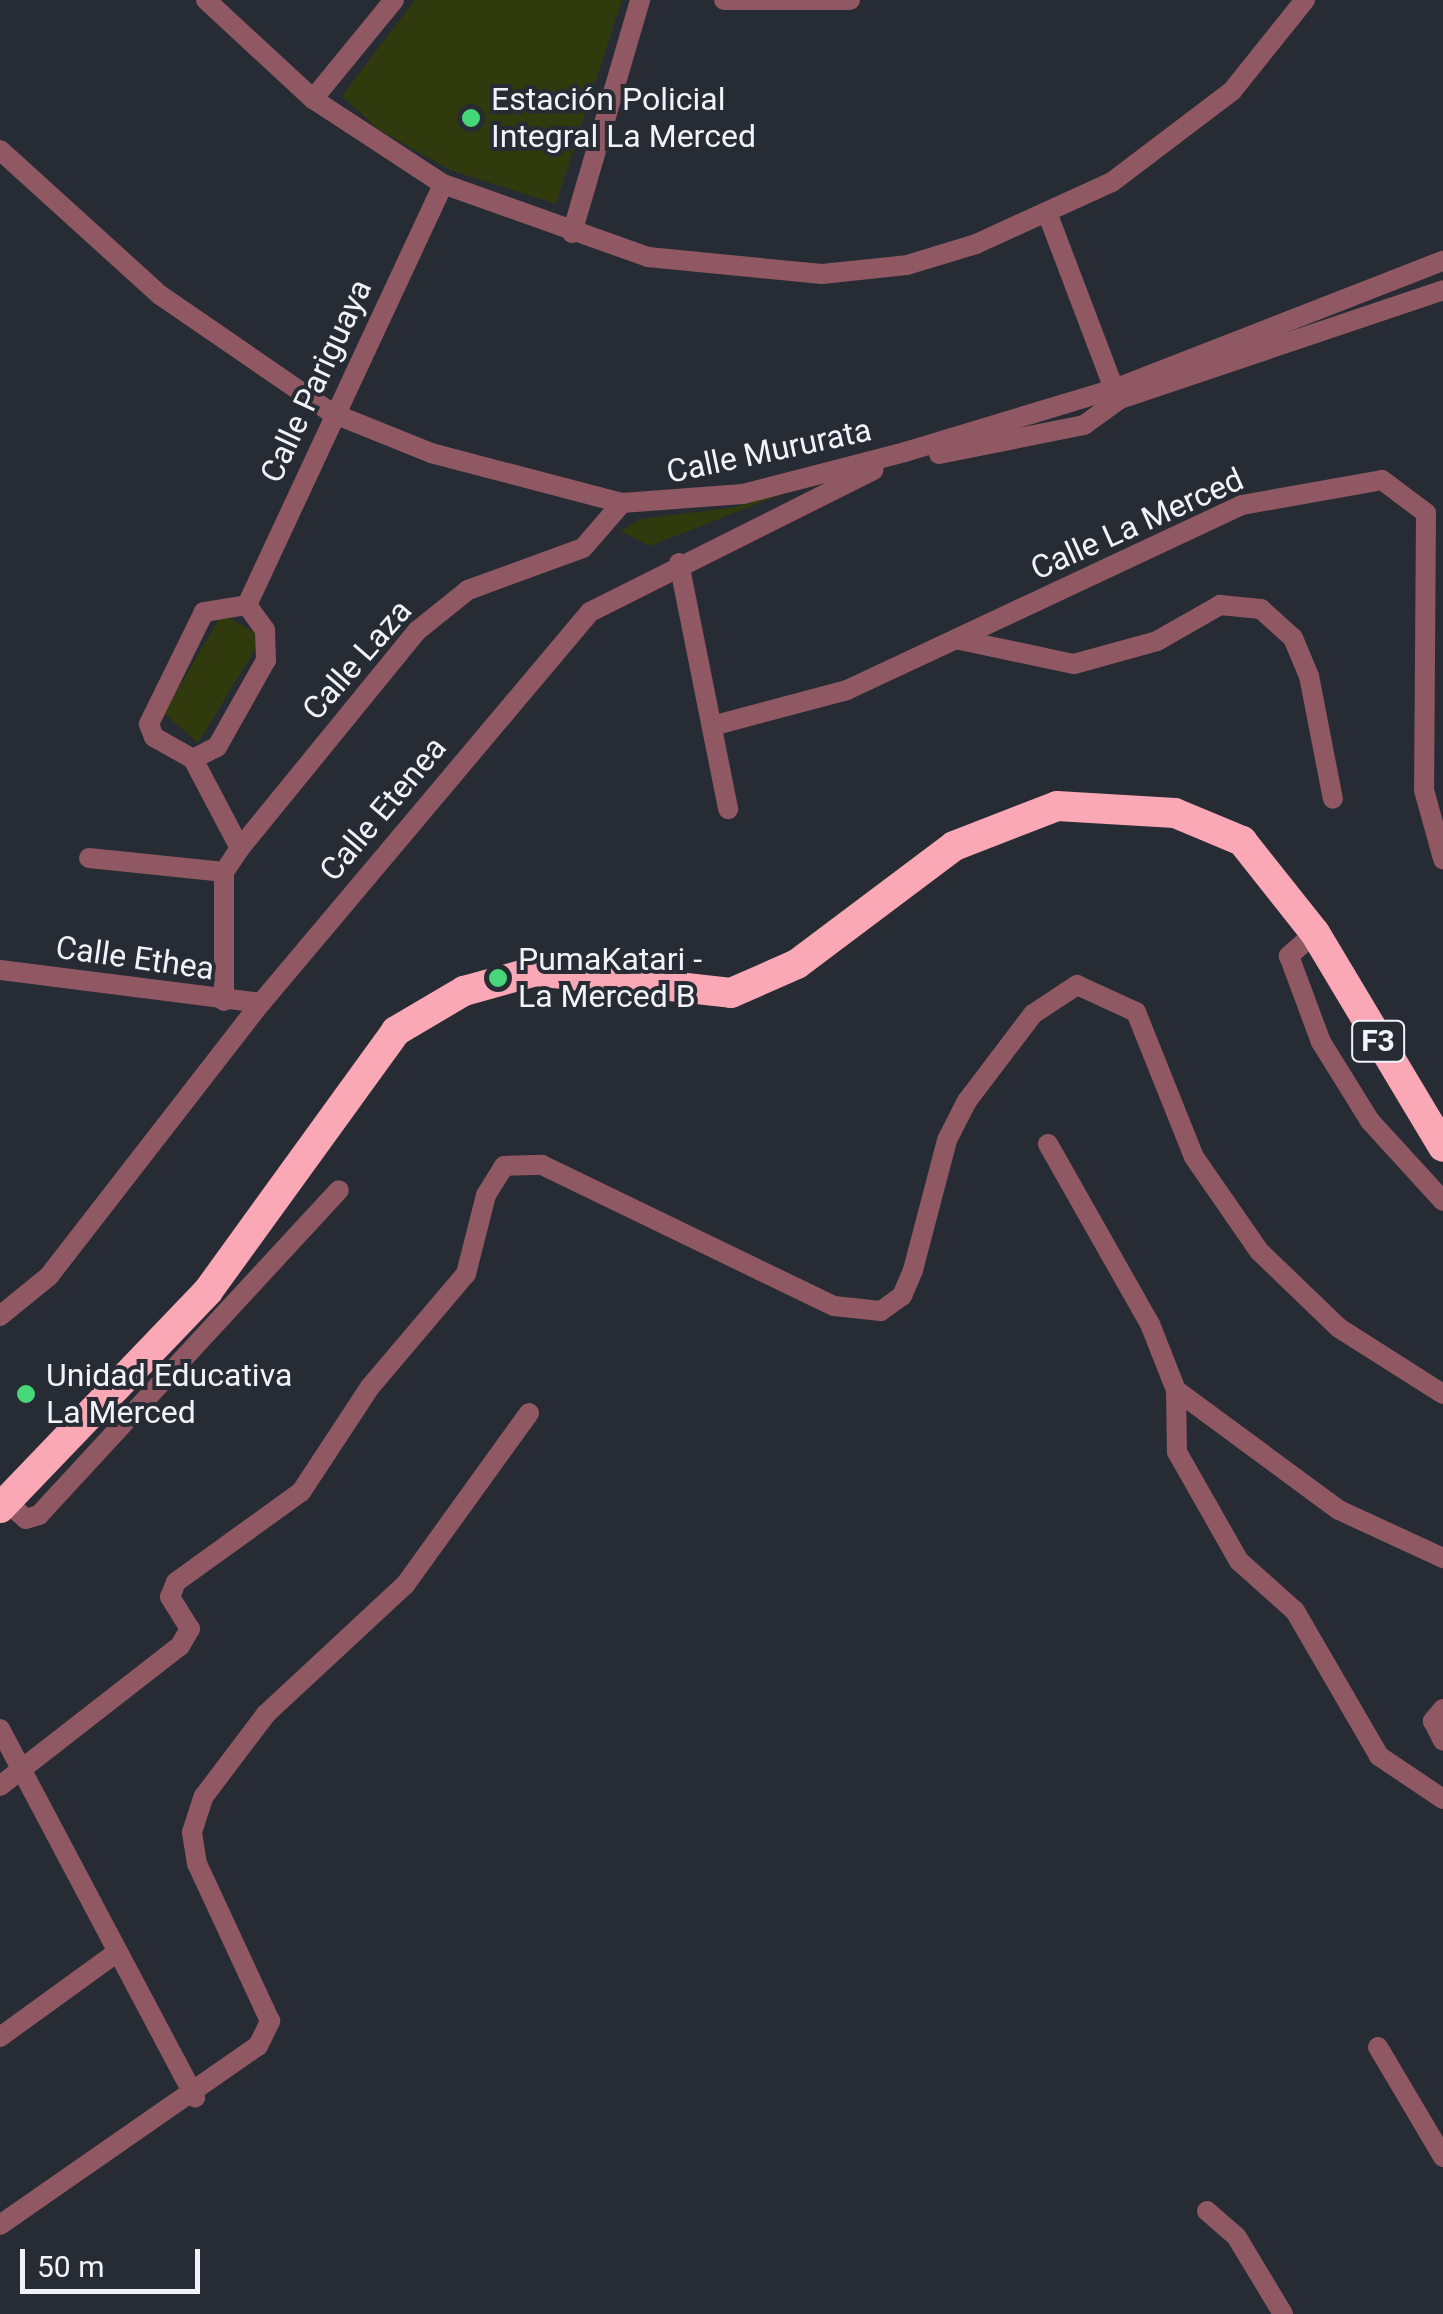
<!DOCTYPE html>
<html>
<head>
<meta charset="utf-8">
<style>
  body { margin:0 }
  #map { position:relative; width:1443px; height:2314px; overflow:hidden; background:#272b33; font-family:Roboto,sans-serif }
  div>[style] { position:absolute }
  .green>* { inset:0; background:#303a0c }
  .street>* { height:20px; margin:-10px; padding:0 10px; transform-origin:10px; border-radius:10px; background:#8f5862 }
  .highway>* { height:30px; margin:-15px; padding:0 15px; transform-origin:15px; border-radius:15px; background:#faa7b6 }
  .dots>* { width:28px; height:28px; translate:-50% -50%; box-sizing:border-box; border:5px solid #272b33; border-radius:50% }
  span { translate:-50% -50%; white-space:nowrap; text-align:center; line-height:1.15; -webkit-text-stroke:8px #272b33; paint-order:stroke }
  .shield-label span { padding:2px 8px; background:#272b33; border:2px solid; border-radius:8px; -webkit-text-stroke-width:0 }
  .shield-label { font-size:30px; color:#f1f3f9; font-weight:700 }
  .poi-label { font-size:32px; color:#f1f3f9 }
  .left { translate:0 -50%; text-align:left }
  .street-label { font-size:32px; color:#f1f3f9 }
  .scale { position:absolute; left:20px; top:2249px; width:180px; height:45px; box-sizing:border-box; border:5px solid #f1f3f9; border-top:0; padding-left:12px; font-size:30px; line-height:35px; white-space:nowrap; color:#f1f3f9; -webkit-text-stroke:8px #272b33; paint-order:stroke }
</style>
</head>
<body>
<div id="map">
  <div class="green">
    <div style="clip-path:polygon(415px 0,622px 0,556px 204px,450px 170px,378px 129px,342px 96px)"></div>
    <div style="clip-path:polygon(810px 483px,650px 546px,620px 531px,641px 519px,736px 507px)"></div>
    <div style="clip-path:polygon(222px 614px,254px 632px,257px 646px,198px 743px,164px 713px)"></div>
  </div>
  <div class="street">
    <div style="left:206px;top:0;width:146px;rotate:42.8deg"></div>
    <div style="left:313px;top:99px;width:155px;rotate:33.2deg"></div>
    <div style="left:443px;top:184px;width:218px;rotate:19.6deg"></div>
    <div style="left:648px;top:257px;width:175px;rotate:5.6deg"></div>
    <div style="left:822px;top:274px;width:85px;rotate:-6deg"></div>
    <div style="left:907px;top:265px;width:72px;rotate:-16.9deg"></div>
    <div style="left:976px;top:244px;width:149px;rotate:-24.5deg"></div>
    <div style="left:1112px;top:182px;width:151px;rotate:-37.2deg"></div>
    <div style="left:1232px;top:91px;width:117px;rotate:-51.3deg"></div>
    <div style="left:724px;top:0;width:126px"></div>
    <div style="left:313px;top:99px;width:128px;rotate:-50.7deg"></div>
    <div style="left:0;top:150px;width:216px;rotate:42.2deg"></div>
    <div style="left:160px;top:295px;width:209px;rotate:34.5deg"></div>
    <div style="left:332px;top:413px;width:107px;rotate:22deg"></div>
    <div style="left:431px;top:453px;width:197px;rotate:14.7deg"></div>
    <div style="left:622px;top:503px;width:121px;rotate:-4.3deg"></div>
    <div style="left:743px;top:494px;width:167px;rotate:-14.5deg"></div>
    <div style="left:905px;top:452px;width:218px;rotate:-16.8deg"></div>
    <div style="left:1114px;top:389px;width:353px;rotate:-21.3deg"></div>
    <div style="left:1048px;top:215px;width:186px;rotate:69.2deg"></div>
    <div style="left:572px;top:233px;width:243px;rotate:-73.7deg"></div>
    <div style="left:939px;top:454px;width:148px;rotate:-11.3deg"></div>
    <div style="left:1084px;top:425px;width:44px;rotate:-35.8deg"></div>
    <div style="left:1120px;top:399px;width:341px;rotate:-18.6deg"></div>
    <div style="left:679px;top:563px;width:251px;rotate:78.7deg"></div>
    <div style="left:247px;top:605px;width:464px;rotate:-65deg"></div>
    <div style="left:960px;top:640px;width:116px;rotate:11.9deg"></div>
    <div style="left:1074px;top:664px;width:86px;rotate:-15.5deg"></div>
    <div style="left:1157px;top:641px;width:73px;rotate:-29.7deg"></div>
    <div style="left:1220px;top:605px;width:41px;rotate:5.6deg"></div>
    <div style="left:1261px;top:609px;width:43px;rotate:42.2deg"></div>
    <div style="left:1293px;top:638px;width:41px;rotate:67.2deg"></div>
    <div style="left:1309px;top:676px;width:125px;rotate:79deg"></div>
    <div style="left:712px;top:726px;width:140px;rotate:-14.9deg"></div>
    <div style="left:847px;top:690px;width:436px;rotate:-25.1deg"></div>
    <div style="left:1242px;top:505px;width:142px;rotate:-10.1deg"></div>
    <div style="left:1382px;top:480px;width:55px;rotate:36.9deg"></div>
    <div style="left:1426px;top:513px;width:277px;rotate:90.4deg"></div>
    <div style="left:1424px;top:790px;width:72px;rotate:74.6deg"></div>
    <div style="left:193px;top:759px;width:27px;rotate:-27deg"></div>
    <div style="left:217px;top:747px;width:100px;rotate:-60.6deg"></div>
    <div style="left:266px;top:660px;width:30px;rotate:-92deg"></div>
    <div style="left:265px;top:630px;width:31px;rotate:-126deg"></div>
    <div style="left:247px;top:605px;width:44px;rotate:170.8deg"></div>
    <div style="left:204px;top:612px;width:125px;rotate:116.2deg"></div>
    <div style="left:149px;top:724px;width:14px;rotate:69deg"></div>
    <div style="left:154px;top:737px;width:45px;rotate:29.4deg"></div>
    <div style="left:193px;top:759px;width:101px;rotate:62.2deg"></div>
    <div style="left:89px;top:858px;width:136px;rotate:5.9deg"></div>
    <div style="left:1315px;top:933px;width:35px;rotate:139deg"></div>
    <div style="left:1289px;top:956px;width:92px;rotate:69.6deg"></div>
    <div style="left:1321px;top:1042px;width:93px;rotate:58.2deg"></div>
    <div style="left:1370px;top:1121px;width:108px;rotate:47.6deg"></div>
    <div style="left:0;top:970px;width:263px;rotate:7.2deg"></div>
    <div style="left:224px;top:1001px;width:129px;rotate:-90deg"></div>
    <div style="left:224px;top:872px;width:29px;rotate:-56deg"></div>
    <div style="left:240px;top:848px;width:280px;rotate:-50.8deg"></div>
    <div style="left:417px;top:631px;width:65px;rotate:-38.8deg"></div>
    <div style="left:468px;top:590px;width:122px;rotate:-20.1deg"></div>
    <div style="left:583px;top:548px;width:60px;rotate:-49.1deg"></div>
    <div style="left:1048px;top:1144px;width:207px;rotate:60.5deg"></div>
    <div style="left:1150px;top:1324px;width:71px;rotate:68.5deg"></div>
    <div style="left:1176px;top:1390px;width:62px;rotate:89.1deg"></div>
    <div style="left:1177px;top:1452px;width:125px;rotate:60.4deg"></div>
    <div style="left:1239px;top:1561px;width:75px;rotate:41.8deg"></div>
    <div style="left:1295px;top:1611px;width:168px;rotate:59.9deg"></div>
    <div style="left:1379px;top:1756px;width:77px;rotate:33.9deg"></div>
    <div style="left:0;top:1316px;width:63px;rotate:-39.2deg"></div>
    <div style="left:49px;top:1276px;width:346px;rotate:-52.2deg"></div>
    <div style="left:261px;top:1003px;width:511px;rotate:-49.92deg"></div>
    <div style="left:590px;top:612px;width:317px;rotate:-26.6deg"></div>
    <div style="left:1176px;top:1390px;width:202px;rotate:36.4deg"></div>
    <div style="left:1339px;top:1510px;width:115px;rotate:24.8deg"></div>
    <div style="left:7px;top:1502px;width:25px;rotate:42deg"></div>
    <div style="left:26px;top:1519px;width:14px;rotate:-17deg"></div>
    <div style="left:39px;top:1515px;width:442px;rotate:-47.3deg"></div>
    <div style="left:1443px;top:1709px;width:16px;rotate:130deg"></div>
    <div style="left:1433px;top:1721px;width:22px;rotate:63deg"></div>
    <div style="left:0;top:1729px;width:417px;rotate:62.1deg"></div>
    <div style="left:0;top:1786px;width:228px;rotate:-37.9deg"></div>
    <div style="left:180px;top:1646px;width:20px;rotate:-60deg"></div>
    <div style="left:190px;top:1629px;width:38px;rotate:-122deg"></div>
    <div style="left:170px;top:1597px;width:16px;rotate:-68deg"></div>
    <div style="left:176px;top:1582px;width:154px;rotate:-35.8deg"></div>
    <div style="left:301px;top:1492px;width:126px;rotate:-56.7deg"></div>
    <div style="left:370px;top:1387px;width:148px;rotate:-49.7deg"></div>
    <div style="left:466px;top:1274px;width:81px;rotate:-75.8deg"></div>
    <div style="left:486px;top:1195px;width:34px;rotate:-58deg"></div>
    <div style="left:504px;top:1166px;width:38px;rotate:-2deg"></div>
    <div style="left:542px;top:1165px;width:324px;rotate:25.8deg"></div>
    <div style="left:834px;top:1306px;width:47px;rotate:6.1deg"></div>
    <div style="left:881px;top:1311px;width:26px;rotate:-36deg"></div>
    <div style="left:902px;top:1296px;width:28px;rotate:-67deg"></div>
    <div style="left:913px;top:1270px;width:134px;rotate:-75.3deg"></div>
    <div style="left:947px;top:1140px;width:44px;rotate:-62.9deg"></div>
    <div style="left:967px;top:1101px;width:109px;rotate:-52.8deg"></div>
    <div style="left:1033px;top:1014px;width:53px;rotate:-33.4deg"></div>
    <div style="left:1077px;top:985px;width:65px;rotate:24.6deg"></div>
    <div style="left:1136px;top:1012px;width:156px;rotate:68.2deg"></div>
    <div style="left:1194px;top:1157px;width:114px;rotate:55.3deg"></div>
    <div style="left:1259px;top:1251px;width:111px;rotate:43.9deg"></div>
    <div style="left:1339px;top:1328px;width:123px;rotate:32.4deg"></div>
    <div style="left:0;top:2037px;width:143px;rotate:-35.9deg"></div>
    <div style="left:1378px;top:2047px;width:128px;rotate:59.4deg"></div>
    <div style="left:1207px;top:2211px;width:38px;rotate:41deg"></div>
    <div style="left:1236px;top:2236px;width:91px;rotate:58.9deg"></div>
    <div style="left:0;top:2225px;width:314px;rotate:-34.8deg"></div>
    <div style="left:258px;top:2046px;width:28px;rotate:-64deg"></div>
    <div style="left:270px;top:2021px;width:173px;rotate:-114.9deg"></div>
    <div style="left:197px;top:1864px;width:32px;rotate:-99deg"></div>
    <div style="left:192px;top:1832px;width:38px;rotate:-72deg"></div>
    <div style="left:204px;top:1796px;width:103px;rotate:-52.9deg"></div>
    <div style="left:266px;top:1714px;width:190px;rotate:-42.9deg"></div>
    <div style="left:405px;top:1585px;width:212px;rotate:-54.2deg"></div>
  </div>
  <div class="highway">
    <div style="left:0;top:1508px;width:301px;rotate:-46.2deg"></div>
    <div style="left:208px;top:1291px;width:321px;rotate:-54.1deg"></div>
    <div style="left:396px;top:1031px;width:79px;rotate:-30.5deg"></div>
    <div style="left:464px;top:991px;width:75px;rotate:-15.5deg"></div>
    <div style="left:536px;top:971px;width:196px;rotate:6.4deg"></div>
    <div style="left:731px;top:993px;width:72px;rotate:-23.7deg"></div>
    <div style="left:797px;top:964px;width:196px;rotate:-36.9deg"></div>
    <div style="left:954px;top:846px;width:110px;rotate:-21.2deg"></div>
    <div style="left:1057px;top:806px;width:118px;rotate:3.4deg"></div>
    <div style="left:1175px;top:813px;width:73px;rotate:22.7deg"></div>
    <div style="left:1242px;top:841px;width:117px;rotate:51.6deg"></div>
    <div style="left:1315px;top:933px;width:249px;rotate:59.1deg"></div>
  </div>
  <div class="dots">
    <div style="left:471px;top:118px;background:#46d779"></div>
    <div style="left:498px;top:978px;background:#46d779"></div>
    <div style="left:26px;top:1394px;background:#46d779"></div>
  </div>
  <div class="shield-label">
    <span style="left:1378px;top:1041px">F3</span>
  </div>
  <div class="poi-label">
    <span class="left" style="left:491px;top:118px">Estación Policial<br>Integral La Merced</span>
    <span class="left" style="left:518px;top:978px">PumaKatari -<br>La Merced B</span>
    <span class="left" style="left:46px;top:1394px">Unidad Educativa<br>La Merced</span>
  </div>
  <div class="street-label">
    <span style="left:316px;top:381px;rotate:-65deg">Calle Pariguaya</span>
    <span style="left:769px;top:451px;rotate:-12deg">Calle Mururata</span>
    <span style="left:1137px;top:524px;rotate:-24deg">Calle La Merced</span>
    <span style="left:357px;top:660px;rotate:-49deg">Calle Laza</span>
    <span style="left:383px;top:809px;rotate:-50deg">Calle Etenea</span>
    <span style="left:135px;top:958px;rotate:8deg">Calle Ethea</span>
  </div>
  <div class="scale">50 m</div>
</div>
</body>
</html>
